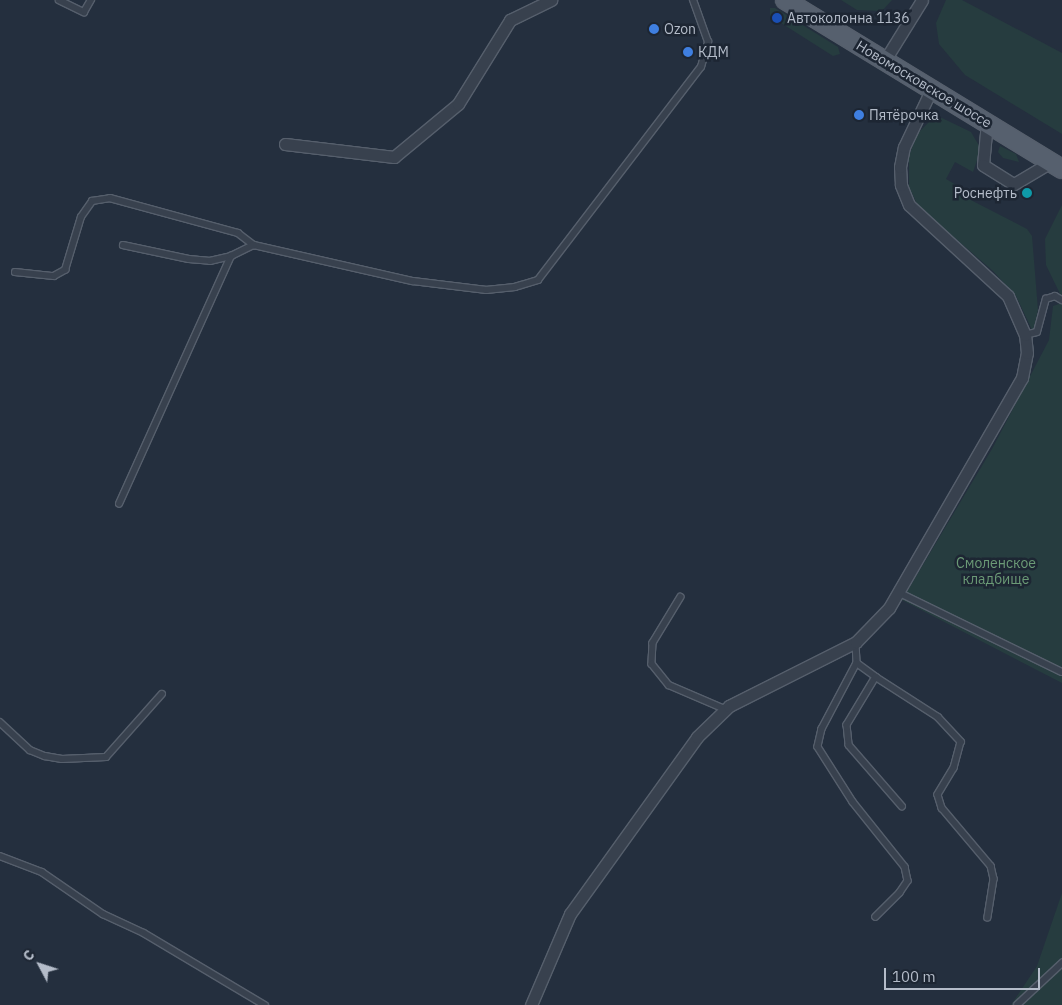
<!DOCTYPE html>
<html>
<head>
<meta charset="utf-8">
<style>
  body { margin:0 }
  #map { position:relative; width:1062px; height:1005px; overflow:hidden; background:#242f3e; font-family:"IBM Plex Sans",sans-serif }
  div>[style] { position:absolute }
  .green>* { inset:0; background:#263c3f }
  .roads { filter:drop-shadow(1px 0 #565f6c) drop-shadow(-1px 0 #565f6c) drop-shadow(0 1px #565f6c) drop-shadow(0 -1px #565f6c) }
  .lane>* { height:5.5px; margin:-2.75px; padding:0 2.75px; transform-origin:2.75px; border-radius:2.75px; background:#38414e }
  .street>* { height:11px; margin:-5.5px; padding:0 5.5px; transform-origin:5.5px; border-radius:5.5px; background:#38414e }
  .primary>* { height:18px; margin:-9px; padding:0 9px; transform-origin:9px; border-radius:9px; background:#56606e }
  .dots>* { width:14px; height:14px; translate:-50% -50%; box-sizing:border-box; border:2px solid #1d2633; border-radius:50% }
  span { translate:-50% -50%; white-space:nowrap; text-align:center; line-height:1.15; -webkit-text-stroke:5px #1d2633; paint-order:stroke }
  .poi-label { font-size:14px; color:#b4bcc9 }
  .left { translate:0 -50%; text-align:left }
  .right { translate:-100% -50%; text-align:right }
  .street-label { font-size:14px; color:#b4bcc9 }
  .park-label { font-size:14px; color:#6b9a76 }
  .north { position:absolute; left:15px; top:940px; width:50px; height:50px; -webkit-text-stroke:4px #1d2633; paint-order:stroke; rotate:310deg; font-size:14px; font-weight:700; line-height:20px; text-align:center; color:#b4bcc9 }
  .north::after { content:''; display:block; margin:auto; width:18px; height:22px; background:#b4bcc9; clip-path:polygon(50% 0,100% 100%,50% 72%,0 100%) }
  .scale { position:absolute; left:884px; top:968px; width:156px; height:22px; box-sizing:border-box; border:2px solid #b4bcc9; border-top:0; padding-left:6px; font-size:15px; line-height:18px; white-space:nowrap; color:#b4bcc9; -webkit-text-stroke:4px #1d2633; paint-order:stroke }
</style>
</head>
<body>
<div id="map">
  <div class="green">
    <div style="clip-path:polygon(841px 0,892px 0,882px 11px,857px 10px)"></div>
    <div style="clip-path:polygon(946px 0,962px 0,1062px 53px,1062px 134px,965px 75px,939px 44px,936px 23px)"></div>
    <div style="clip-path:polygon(770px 8px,775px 8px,838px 47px,840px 54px,833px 56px,770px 16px)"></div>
    <div style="clip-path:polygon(942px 118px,971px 132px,981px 149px,973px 172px,955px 162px,946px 179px,963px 189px,961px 195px,1027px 229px,1032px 236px,1038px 310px,1033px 332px,1016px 296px,993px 271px,918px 206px,909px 187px,909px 156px,917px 134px,931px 120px)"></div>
    <div style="clip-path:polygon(1000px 146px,1016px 154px,1019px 162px,1003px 158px,998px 152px)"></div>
    <div style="clip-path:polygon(1062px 205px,1062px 298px,1046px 265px,1045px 239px)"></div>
    <div style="clip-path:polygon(1062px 303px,1062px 683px,902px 600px,992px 449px,1049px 340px,1053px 306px)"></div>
    <div style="clip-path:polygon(1062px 893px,1062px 1005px,1011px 1005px,1037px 966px)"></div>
  </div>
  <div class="roads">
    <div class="lane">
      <div style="left:59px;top:0;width:28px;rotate:26deg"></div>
      <div style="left:84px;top:12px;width:14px;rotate:-60deg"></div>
      <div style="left:123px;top:245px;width:67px;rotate:12deg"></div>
      <div style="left:189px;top:259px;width:21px;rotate:5deg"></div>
      <div style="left:210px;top:261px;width:22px;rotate:-13deg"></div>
      <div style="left:15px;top:272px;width:39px;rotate:6deg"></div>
      <div style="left:54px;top:276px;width:13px;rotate:-29deg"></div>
      <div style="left:65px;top:270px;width:55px;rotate:-73.2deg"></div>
      <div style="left:81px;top:217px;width:19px;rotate:-55deg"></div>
      <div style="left:92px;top:201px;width:18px;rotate:-9deg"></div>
      <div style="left:110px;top:198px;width:133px;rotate:15.3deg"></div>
      <div style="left:238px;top:233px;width:20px;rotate:37deg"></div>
      <div style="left:254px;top:245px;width:163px;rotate:12.8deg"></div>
      <div style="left:413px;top:281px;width:74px;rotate:7deg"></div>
      <div style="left:486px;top:290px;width:29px;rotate:-6deg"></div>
      <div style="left:515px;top:287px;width:24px;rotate:-17deg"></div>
      <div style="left:538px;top:280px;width:268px;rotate:-52.6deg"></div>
      <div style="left:701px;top:67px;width:26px;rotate:-74deg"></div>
      <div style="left:708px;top:42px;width:45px;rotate:-109.7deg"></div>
      <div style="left:1025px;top:335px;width:12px;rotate:-14deg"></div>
      <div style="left:1037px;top:332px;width:34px;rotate:-75deg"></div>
      <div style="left:1046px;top:299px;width:9px;rotate:-18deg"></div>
      <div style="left:1055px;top:296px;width:8px;rotate:30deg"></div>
      <div style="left:119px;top:504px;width:272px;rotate:-65.7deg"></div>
      <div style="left:231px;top:256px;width:25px;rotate:-26deg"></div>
      <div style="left:898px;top:592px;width:182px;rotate:26deg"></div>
      <div style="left:681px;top:597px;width:54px;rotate:121.3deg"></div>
      <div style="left:653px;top:643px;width:21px;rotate:93deg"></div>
      <div style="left:652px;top:664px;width:27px;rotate:51deg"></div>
      <div style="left:669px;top:685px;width:61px;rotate:23.2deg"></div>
      <div style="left:856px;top:643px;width:20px;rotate:87deg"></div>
      <div style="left:857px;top:663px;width:24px;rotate:36deg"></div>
      <div style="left:876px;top:677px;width:56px;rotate:121.1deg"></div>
      <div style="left:847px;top:725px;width:20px;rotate:84deg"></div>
      <div style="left:849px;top:745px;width:81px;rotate:49deg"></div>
      <div style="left:857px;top:663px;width:75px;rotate:117.9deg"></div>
      <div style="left:822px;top:729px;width:18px;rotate:103deg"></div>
      <div style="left:818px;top:747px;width:65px;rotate:57.5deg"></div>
      <div style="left:853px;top:802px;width:83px;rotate:51.3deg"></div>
      <div style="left:905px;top:867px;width:14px;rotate:78deg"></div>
      <div style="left:908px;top:881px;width:14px;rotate:124deg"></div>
      <div style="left:900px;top:893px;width:34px;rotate:135deg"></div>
      <div style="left:876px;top:677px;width:74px;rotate:32.8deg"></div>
      <div style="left:938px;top:717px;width:34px;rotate:47deg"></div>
      <div style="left:961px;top:742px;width:27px;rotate:105deg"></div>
      <div style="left:954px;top:768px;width:31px;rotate:121deg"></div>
      <div style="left:938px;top:795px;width:14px;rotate:73deg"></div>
      <div style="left:942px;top:808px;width:76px;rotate:49.8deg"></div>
      <div style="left:991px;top:866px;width:13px;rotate:77deg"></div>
      <div style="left:994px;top:879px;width:39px;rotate:99deg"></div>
      <div style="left:0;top:722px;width:41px;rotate:43deg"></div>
      <div style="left:30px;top:750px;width:16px;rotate:22deg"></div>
      <div style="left:45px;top:756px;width:17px;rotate:10deg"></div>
      <div style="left:62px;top:759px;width:44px;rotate:-2.6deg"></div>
      <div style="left:106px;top:757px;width:84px;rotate:-48.4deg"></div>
      <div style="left:0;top:856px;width:45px;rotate:20.9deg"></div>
      <div style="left:42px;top:872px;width:74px;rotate:34.5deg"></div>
      <div style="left:103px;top:914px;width:45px;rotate:24.9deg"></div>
      <div style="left:144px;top:933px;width:141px;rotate:30.8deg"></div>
      <div style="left:1017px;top:1005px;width:62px;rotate:-43deg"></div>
    </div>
    <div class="street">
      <div style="left:885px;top:60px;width:70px;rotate:-58.3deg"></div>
      <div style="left:987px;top:122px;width:43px;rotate:95.3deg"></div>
      <div style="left:983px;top:165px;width:36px;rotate:32deg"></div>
      <div style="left:1014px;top:184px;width:43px;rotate:-30.7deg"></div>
      <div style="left:285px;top:144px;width:110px;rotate:6.8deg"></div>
      <div style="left:394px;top:157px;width:83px;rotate:-39.6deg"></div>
      <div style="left:458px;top:104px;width:99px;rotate:-58.2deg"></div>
      <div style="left:510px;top:20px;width:46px;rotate:-26deg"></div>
      <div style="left:531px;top:1005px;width:99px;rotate:-66.8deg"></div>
      <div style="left:570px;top:914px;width:218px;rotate:-54.3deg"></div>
      <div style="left:697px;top:737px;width:45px;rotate:-44.1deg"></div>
      <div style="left:729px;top:706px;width:142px;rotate:-26.7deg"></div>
      <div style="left:856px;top:642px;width:47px;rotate:-45.9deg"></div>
      <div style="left:889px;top:608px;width:266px;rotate:-60deg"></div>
      <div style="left:1022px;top:378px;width:25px;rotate:-79deg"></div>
      <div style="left:1027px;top:353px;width:18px;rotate:-96deg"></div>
      <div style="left:1025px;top:335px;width:43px;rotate:-113.6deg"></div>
      <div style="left:1008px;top:296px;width:134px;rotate:-137.4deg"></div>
      <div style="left:909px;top:205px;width:22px;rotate:-112deg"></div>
      <div style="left:901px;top:185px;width:18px;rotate:-93deg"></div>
      <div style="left:900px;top:167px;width:20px;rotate:-79deg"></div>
      <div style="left:904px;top:147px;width:65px;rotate:-64.6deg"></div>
    </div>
    <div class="primary">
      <div style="left:785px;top:0;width:324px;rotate:31.4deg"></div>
    </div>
  </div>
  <div class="dots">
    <div style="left:777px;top:18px;background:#1a4fb4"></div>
    <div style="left:654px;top:29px;background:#3f7fe0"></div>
    <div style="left:688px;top:52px;background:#3f7fe0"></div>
    <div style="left:859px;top:115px;background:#3f7fe0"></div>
    <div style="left:1027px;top:193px;background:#0f9aa8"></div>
  </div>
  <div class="poi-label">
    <span class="left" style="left:787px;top:18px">Автоколонна 1136</span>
    <span class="left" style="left:664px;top:29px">Ozon</span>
    <span class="left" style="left:698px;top:52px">КДМ</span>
    <span class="left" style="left:869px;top:115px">Пятёрочка</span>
    <span class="right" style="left:1017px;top:193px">Роснефть</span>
  </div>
  <div class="street-label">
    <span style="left:924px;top:84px;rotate:31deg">Новомосковское шоссе</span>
  </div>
  <div class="park-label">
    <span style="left:996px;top:571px">Смоленское<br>кладбище</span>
  </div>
  <div class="north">С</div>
  <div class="scale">100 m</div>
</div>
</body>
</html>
